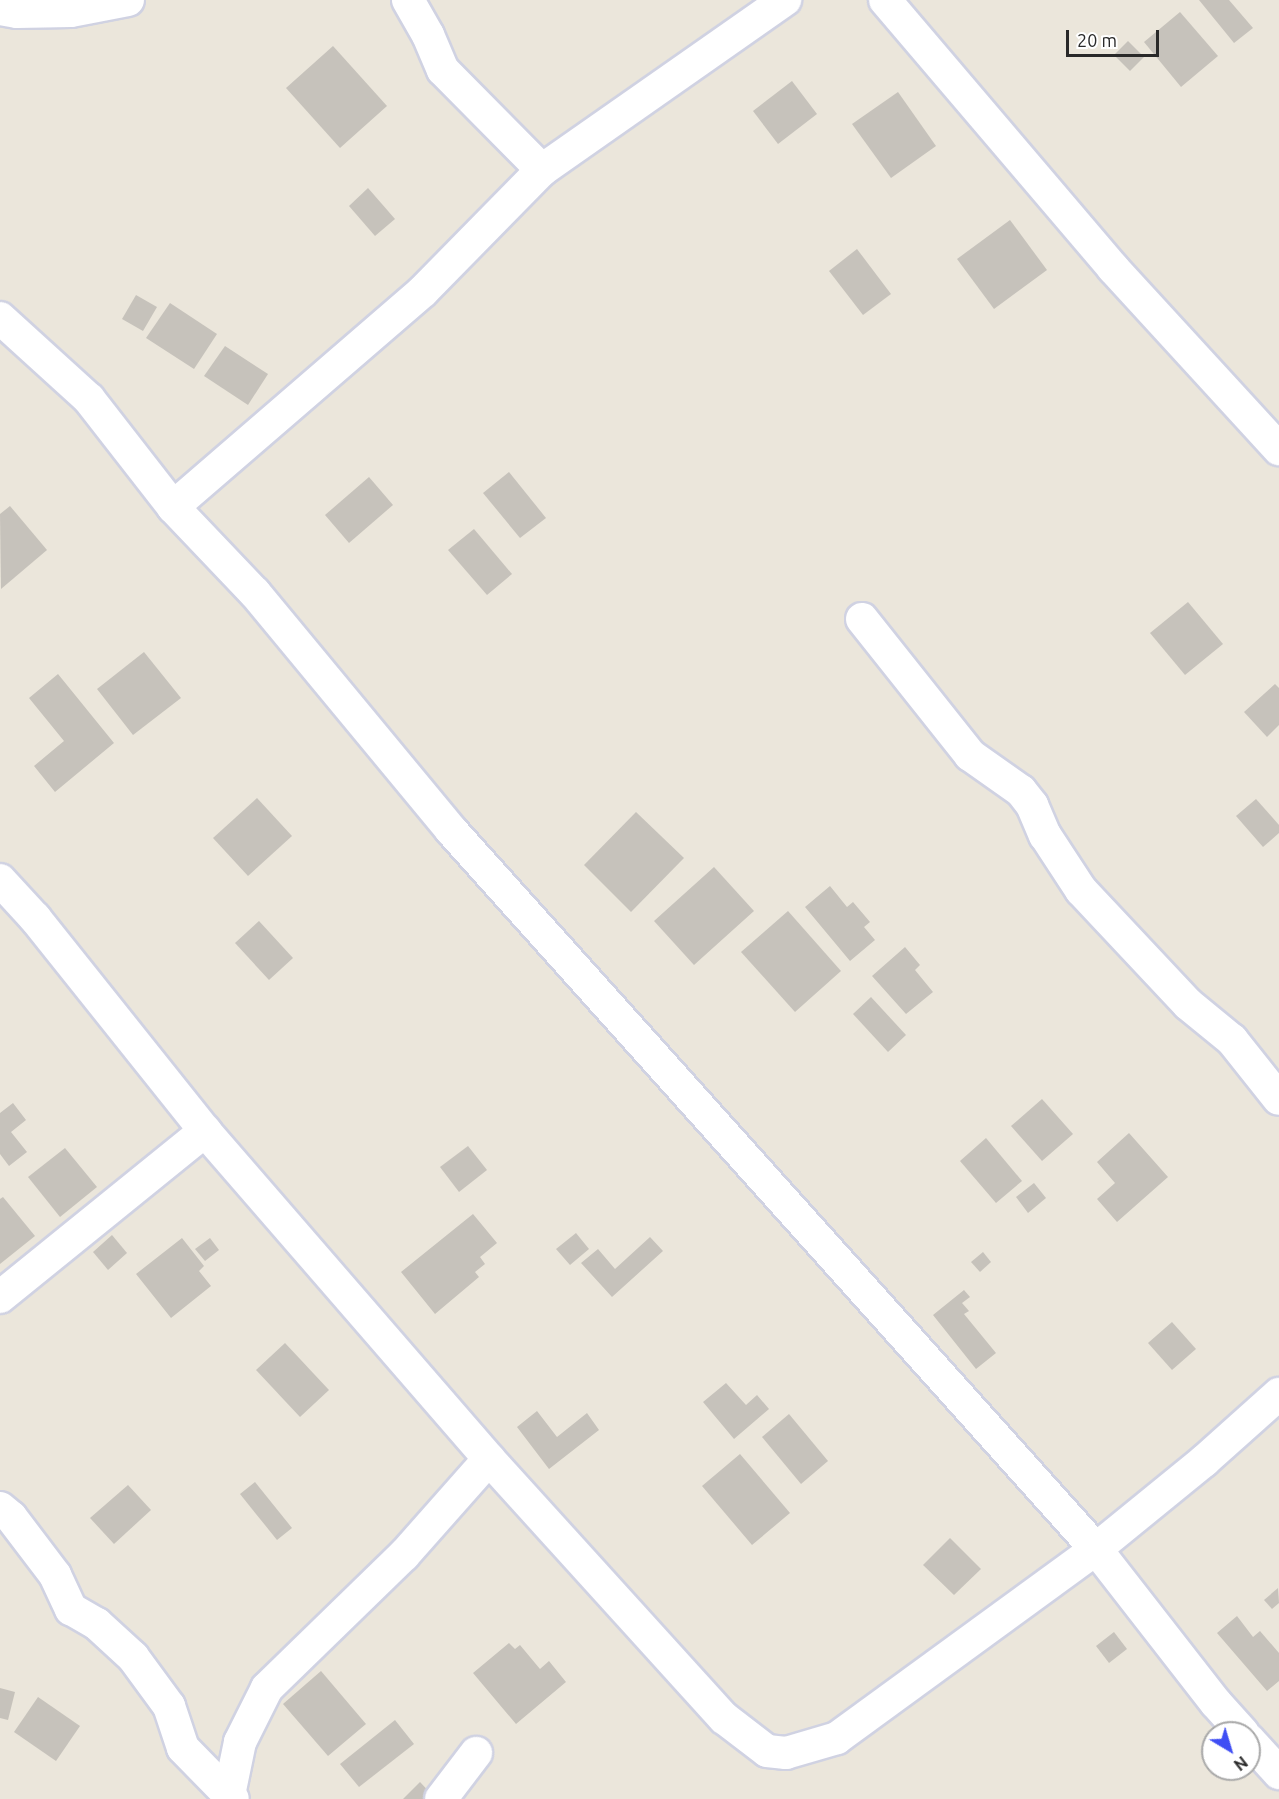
<!DOCTYPE html>
<html>
<head>
<meta charset="utf-8">
<style>
  body { margin:0 }
  #map { position:relative; width:1279px; height:1799px; overflow:hidden; background:#ebe6db; font-family:Ubuntu,sans-serif }
  div>[style] { position:absolute }
  .building>* { inset:0; background:#c6c2bb }
  .roads { filter:drop-shadow(2px 0 #d0d2e2) drop-shadow(-2px 0 #d0d2e2) drop-shadow(0 2px #d0d2e2) drop-shadow(0 -2px #d0d2e2) }
  .minor>* { height:32px; margin:-16px; padding:0 16px; transform-origin:16px; border-radius:16px; background:#fff }
  span { translate:-50% -50%; white-space:nowrap; text-align:center; line-height:1.15; -webkit-text-stroke:4.5px #fff; paint-order:stroke }
  .north { position:absolute; left:1201px; top:1721px; width:60px; height:60px; box-sizing:border-box; background:#fff; border:2px solid #a9a9a9; border-radius:50%; rotate:142deg; font-size:16px; font-weight:700; line-height:24px; text-align:center; color:#292929 }
  .north::after { content:''; display:block; margin:auto; width:21px; height:27px; background:#3f4ef4; clip-path:polygon(50% 0,100% 100%,50% 72%,0 100%) }
  .scale { position:absolute; left:1066px; top:30px; width:93px; height:27px; box-sizing:border-box; border:3px solid #292929; border-top:0; padding-left:8px; font-size:18px; line-height:21px; white-space:nowrap; color:#292929; -webkit-text-stroke:4px #fff; paint-order:stroke }
</style>
</head>
<body>
<div id="map">
  <div class="building">
    <div style="clip-path:polygon(1199px 0,1229px 0,1253px 28px,1234px 43px)"></div>
    <div style="clip-path:polygon(1180px 12px,1218px 56px,1181px 87px,1144px 42px)"></div>
    <div style="clip-path:polygon(1128px 41px,1144px 57px,1130px 71px,1114px 55px)"></div>
    <div style="clip-path:polygon(333px 46px,387px 106px,340px 148px,286px 88px)"></div>
    <div style="clip-path:polygon(792px 81px,817px 114px,778px 144px,753px 111px)"></div>
    <div style="clip-path:polygon(898px 92px,936px 146px,891px 178px,852px 124px)"></div>
    <div style="clip-path:polygon(368px 188px,395px 219px,375px 236px,349px 206px)"></div>
    <div style="clip-path:polygon(1010px 220px,1047px 270px,994px 309px,957px 259px)"></div>
    <div style="clip-path:polygon(857px 249px,891px 294px,863px 315px,829px 271px)"></div>
    <div style="clip-path:polygon(136px 295px,157px 307px,143px 331px,122px 319px)"></div>
    <div style="clip-path:polygon(170px 303px,217px 334px,194px 369px,146px 338px)"></div>
    <div style="clip-path:polygon(225px 346px,268px 374px,248px 405px,204px 376px)"></div>
    <div style="clip-path:polygon(509px 472px,546px 518px,520px 538px,483px 493px)"></div>
    <div style="clip-path:polygon(369px 477px,393px 505px,349px 543px,325px 515px)"></div>
    <div style="clip-path:polygon(10px 506px,47px 550px,1px 589px,0 514px)"></div>
    <div style="clip-path:polygon(474px 529px,512px 574px,487px 595px,448px 550px)"></div>
    <div style="clip-path:polygon(1188px 602px,1223px 644px,1185px 675px,1150px 633px)"></div>
    <div style="clip-path:polygon(144px 652px,181px 698px,133px 735px,97px 689px)"></div>
    <div style="clip-path:polygon(58px 674px,114px 743px,55px 792px,34px 766px,64px 741px,29px 698px)"></div>
    <div style="clip-path:polygon(1275px 684px,1279px 688px,1279px 725px,1267px 737px,1244px 712px)"></div>
    <div style="clip-path:polygon(257px 798px,292px 836px,248px 876px,213px 838px)"></div>
    <div style="clip-path:polygon(1256px 799px,1279px 825px,1279px 833px,1263px 847px,1236px 816px)"></div>
    <div style="clip-path:polygon(636px 812px,684px 858px,631px 912px,584px 865px)"></div>
    <div style="clip-path:polygon(714px 867px,754px 911px,694px 965px,654px 921px)"></div>
    <div style="clip-path:polygon(830px 886px,847px 907px,853px 902px,870px 922px,864px 927px,875px 940px,850px 961px,805px 907px)"></div>
    <div style="clip-path:polygon(788px 911px,841px 971px,795px 1012px,741px 952px)"></div>
    <div style="clip-path:polygon(259px 921px,293px 958px,269px 980px,235px 943px)"></div>
    <div style="clip-path:polygon(905px 947px,920px 965px,915px 970px,933px 992px,906px 1014px,872px 976px)"></div>
    <div style="clip-path:polygon(871px 997px,906px 1035px,888px 1052px,853px 1014px)"></div>
    <div style="clip-path:polygon(1042px 1099px,1073px 1134px,1042px 1161px,1011px 1126px)"></div>
    <div style="clip-path:polygon(13px 1103px,26px 1120px,11px 1132px,27px 1152px,9px 1166px,0 1154px,0 1113px)"></div>
    <div style="clip-path:polygon(1129px 1133px,1168px 1177px,1117px 1222px,1097px 1199px,1115px 1183px,1097px 1162px)"></div>
    <div style="clip-path:polygon(986px 1138px,1022px 1181px,996px 1203px,960px 1161px)"></div>
    <div style="clip-path:polygon(468px 1146px,487px 1170px,459px 1192px,440px 1167px)"></div>
    <div style="clip-path:polygon(65px 1148px,97px 1187px,60px 1217px,28px 1177px)"></div>
    <div style="clip-path:polygon(1034px 1183px,1046px 1198px,1028px 1213px,1016px 1197px)"></div>
    <div style="clip-path:polygon(3px 1197px,35px 1236px,0 1264px,0 1199px)"></div>
    <div style="clip-path:polygon(473px 1214px,497px 1243px,480px 1257px,485px 1264px,475px 1272px,479px 1277px,435px 1314px,401px 1272px)"></div>
    <div style="clip-path:polygon(576px 1233px,589px 1249px,570px 1265px,556px 1249px)"></div>
    <div style="clip-path:polygon(112px 1235px,127px 1253px,108px 1270px,93px 1252px)"></div>
    <div style="clip-path:polygon(650px 1237px,663px 1251px,612px 1297px,581px 1263px,598px 1249px,615px 1269px)"></div>
    <div style="clip-path:polygon(182px 1238px,204px 1266px,199px 1271px,211px 1286px,171px 1318px,136px 1274px)"></div>
    <div style="clip-path:polygon(210px 1238px,219px 1250px,205px 1261px,195px 1249px)"></div>
    <div style="clip-path:polygon(983px 1252px,991px 1262px,980px 1272px,971px 1262px)"></div>
    <div style="clip-path:polygon(964px 1290px,970px 1297px,962px 1303px,969px 1311px,964px 1314px,996px 1353px,976px 1369px,933px 1315px)"></div>
    <div style="clip-path:polygon(1172px 1322px,1196px 1349px,1172px 1370px,1148px 1343px)"></div>
    <div style="clip-path:polygon(285px 1343px,329px 1390px,300px 1417px,256px 1370px)"></div>
    <div style="clip-path:polygon(726px 1383px,746px 1405px,757px 1395px,769px 1409px,734px 1439px,703px 1402px)"></div>
    <div style="clip-path:polygon(537px 1411px,557px 1437px,587px 1413px,599px 1430px,549px 1469px,517px 1427px)"></div>
    <div style="clip-path:polygon(789px 1414px,828px 1461px,801px 1484px,762px 1437px)"></div>
    <div style="clip-path:polygon(740px 1454px,790px 1513px,752px 1545px,702px 1486px)"></div>
    <div style="clip-path:polygon(255px 1482px,292px 1528px,277px 1540px,240px 1494px)"></div>
    <div style="clip-path:polygon(128px 1485px,151px 1510px,114px 1544px,90px 1518px)"></div>
    <div style="clip-path:polygon(950px 1538px,981px 1569px,954px 1595px,923px 1565px)"></div>
    <div style="clip-path:polygon(1278px 1588px,1279px 1603px,1272px 1609px,1264px 1600px)"></div>
    <div style="clip-path:polygon(1237px 1616px,1253px 1637px,1260px 1631px,1279px 1653px,1279px 1681px,1267px 1691px,1217px 1633px)"></div>
    <div style="clip-path:polygon(1114px 1632px,1127px 1649px,1109px 1663px,1096px 1646px)"></div>
    <div style="clip-path:polygon(509px 1643px,515px 1649px,520px 1645px,540px 1669px,549px 1661px,566px 1682px,516px 1724px,473px 1673px)"></div>
    <div style="clip-path:polygon(321px 1671px,366px 1724px,328px 1756px,283px 1704px)"></div>
    <div style="clip-path:polygon(0 1688px,15px 1692px,8px 1720px,0 1718px)"></div>
    <div style="clip-path:polygon(38px 1697px,80px 1726px,56px 1761px,14px 1732px)"></div>
    <div style="clip-path:polygon(395px 1720px,414px 1744px,359px 1787px,340px 1764px)"></div>
    <div style="clip-path:polygon(420px 1782px,436px 1799px,403px 1799px)"></div>
  </div>
  <div class="roads">
    <div class="minor">
      <div style="left:408px;top:0;width:40px;rotate:60.3deg"></div>
      <div style="left:428px;top:35px;width:38px;rotate:67deg"></div>
      <div style="left:443px;top:70px;width:141px;rotate:45.3deg"></div>
      <div style="left:885px;top:0;width:352px;rotate:49.6deg"></div>
      <div style="left:1113px;top:268px;width:246px;rotate:47.5deg"></div>
      <div style="left:0;top:9px;width:17px;rotate:10deg"></div>
      <div style="left:17px;top:12px;width:54px;rotate:-1.1deg"></div>
      <div style="left:71px;top:11px;width:58px;rotate:-10.9deg"></div>
      <div style="left:0;top:318px;width:120px;rotate:42.3deg"></div>
      <div style="left:89px;top:399px;width:137px;rotate:52.1deg"></div>
      <div style="left:173px;top:507px;width:119px;rotate:46.4deg"></div>
      <div style="left:255px;top:593px;width:308px;rotate:50.4deg"></div>
      <div style="left:451px;top:830px;width:966px;rotate:48.11deg"></div>
      <div style="left:1096px;top:1549px;width:195px;rotate:52.1deg"></div>
      <div style="left:1216px;top:1703px;width:40px;rotate:48deg"></div>
      <div style="left:173px;top:507px;width:330px;rotate:-40.8deg"></div>
      <div style="left:423px;top:291px;width:170px;rotate:-45.5deg"></div>
      <div style="left:542px;top:170px;width:297px;rotate:-35deg"></div>
      <div style="left:862px;top:619px;width:174px;rotate:51.5deg"></div>
      <div style="left:970px;top:755px;width:62px;rotate:35.2deg"></div>
      <div style="left:1021px;top:791px;width:18px;rotate:52deg"></div>
      <div style="left:1032px;top:805px;width:33px;rotate:67deg"></div>
      <div style="left:1045px;top:835px;width:66px;rotate:56.8deg"></div>
      <div style="left:1081px;top:890px;width:156px;rotate:46.8deg"></div>
      <div style="left:1188px;top:1004px;width:57px;rotate:39.3deg"></div>
      <div style="left:1232px;top:1040px;width:75px;rotate:51.5deg"></div>
      <div style="left:0;top:880px;width:52px;rotate:47.4deg"></div>
      <div style="left:35px;top:918px;width:273px;rotate:51.4deg"></div>
      <div style="left:205px;top:1131px;width:434px;rotate:49.1deg"></div>
      <div style="left:489px;top:1459px;width:350px;rotate:47.8deg"></div>
      <div style="left:724px;top:1718px;width:54px;rotate:37.5deg"></div>
      <div style="left:767px;top:1751px;width:19px;rotate:6deg"></div>
      <div style="left:786px;top:1753px;width:53px;rotate:-16.4deg"></div>
      <div style="left:837px;top:1738px;width:321px;rotate:-36.1deg"></div>
      <div style="left:1096px;top:1549px;width:139px;rotate:-39.2deg"></div>
      <div style="left:1204px;top:1461px;width:101px;rotate:-41.8deg"></div>
      <div style="left:0;top:1297px;width:264px;rotate:-39deg"></div>
      <div style="left:0;top:1508px;width:14px;rotate:39deg"></div>
      <div style="left:11px;top:1517px;width:73px;rotate:52.8deg"></div>
      <div style="left:55px;top:1575px;width:38px;rotate:65deg"></div>
      <div style="left:71px;top:1609px;width:30px;rotate:30deg"></div>
      <div style="left:97px;top:1624px;width:49px;rotate:42.5deg"></div>
      <div style="left:133px;top:1657px;width:61px;rotate:53.7deg"></div>
      <div style="left:169px;top:1706px;width:44px;rotate:71.6deg"></div>
      <div style="left:183px;top:1748px;width:71px;rotate:45.6deg"></div>
      <div style="left:1249px;top:1740px;width:45px;rotate:47.7deg"></div>
      <div style="left:229px;top:1795px;width:54px;rotate:-78.3deg"></div>
      <div style="left:240px;top:1742px;width:60px;rotate:-63.4deg"></div>
      <div style="left:267px;top:1688px;width:191px;rotate:-44.2deg"></div>
      <div style="left:404px;top:1555px;width:128px;rotate:-48.5deg"></div>
      <div style="left:441px;top:1799px;width:58px;rotate:-52.7deg"></div>
    </div>
  </div>
  <div class="north">N</div>
  <div class="scale">20 m</div>
</div>
</body>
</html>
